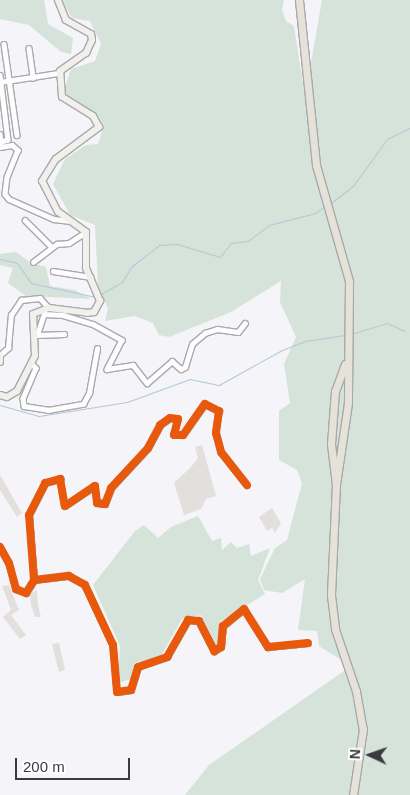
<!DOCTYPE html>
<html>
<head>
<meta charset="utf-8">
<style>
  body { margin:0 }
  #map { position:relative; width:410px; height:795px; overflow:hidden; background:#f4f4f9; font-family:Arial,sans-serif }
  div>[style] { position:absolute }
  .green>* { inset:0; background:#d5e3db }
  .stream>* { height:1px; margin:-0.5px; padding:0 0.5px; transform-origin:0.5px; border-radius:0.5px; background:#b2c8d7 }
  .building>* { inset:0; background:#e3dfdc }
  .roads { filter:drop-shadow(1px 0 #a9a9ad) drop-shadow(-1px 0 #a9a9ad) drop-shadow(0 1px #a9a9ad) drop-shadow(0 -1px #a9a9ad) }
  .minor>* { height:4.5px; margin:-2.25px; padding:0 2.25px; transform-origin:2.25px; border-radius:2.25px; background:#fdfdfe }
  .secondary>* { height:6px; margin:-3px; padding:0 3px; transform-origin:3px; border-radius:3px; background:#f1f0eb }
  .primary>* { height:7px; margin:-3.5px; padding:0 3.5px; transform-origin:3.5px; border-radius:3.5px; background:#e6e2d9 }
  .cycleway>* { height:8px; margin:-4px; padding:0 4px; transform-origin:4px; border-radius:4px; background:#e8590c }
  span { translate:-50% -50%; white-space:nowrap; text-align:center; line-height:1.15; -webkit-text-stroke:4px #fff; paint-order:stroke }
  .north { position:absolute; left:345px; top:730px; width:50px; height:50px; -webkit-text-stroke:4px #fff; paint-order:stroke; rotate:273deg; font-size:14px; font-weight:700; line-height:20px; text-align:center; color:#3a3b3f }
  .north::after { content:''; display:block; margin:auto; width:18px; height:22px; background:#3a3b3f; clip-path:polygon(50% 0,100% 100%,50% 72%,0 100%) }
  .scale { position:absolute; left:15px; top:758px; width:115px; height:22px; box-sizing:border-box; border:2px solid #3a3b3f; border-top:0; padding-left:6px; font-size:15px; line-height:18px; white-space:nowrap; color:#3a3b3f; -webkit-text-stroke:4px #fff; paint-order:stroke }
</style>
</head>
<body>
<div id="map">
  <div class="green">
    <div style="clip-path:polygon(0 0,44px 0,48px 24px,73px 38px,71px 54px,61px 52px,29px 25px,0 19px)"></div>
    <div style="clip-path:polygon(62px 0,284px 0,282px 10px,286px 21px,294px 26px,305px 97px,322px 0,410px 0,410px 795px,185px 795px,209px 765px,351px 666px,319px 646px,317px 631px,298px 630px,305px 579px,282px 593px,264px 590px,260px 579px,275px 548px,287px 540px,302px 483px,297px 470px,279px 460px,279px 411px,290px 403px,284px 364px,296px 337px,280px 302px,281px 281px,231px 312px,169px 337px,159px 335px,153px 323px,134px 316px,105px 321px,108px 309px,98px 286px,95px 225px,70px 215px,53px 184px,65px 159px,86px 145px,98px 144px,104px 125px,98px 116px,63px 93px,71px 69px,95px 61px,101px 44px,90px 21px,72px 18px)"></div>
    <div style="clip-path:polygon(16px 252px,31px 263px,46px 267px,50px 286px,75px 290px,91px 299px,26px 296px,8px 283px,13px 268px,0 265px,0 254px)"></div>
    <div style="clip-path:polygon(198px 516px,212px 541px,221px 538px,222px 550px,231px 542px,237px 548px,249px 544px,251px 556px,270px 548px,258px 580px,265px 594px,220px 622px,218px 645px,213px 646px,201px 615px,182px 619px,161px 656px,135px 663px,131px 679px,118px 683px,120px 646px,93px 585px,135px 531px,144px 525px,158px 538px,171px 527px)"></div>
  </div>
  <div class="stream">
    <div style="left:331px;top:203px;width:28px;rotate:-38deg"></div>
    <div style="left:353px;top:186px;width:58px;rotate:-54.1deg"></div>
    <div style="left:387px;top:139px;width:25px;rotate:-26deg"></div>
    <div style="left:0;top:259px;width:17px;rotate:13deg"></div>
    <div style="left:17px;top:263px;width:24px;rotate:55deg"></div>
    <div style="left:31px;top:283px;width:66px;rotate:12.2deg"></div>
    <div style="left:99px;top:295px;width:26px;rotate:-29deg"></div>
    <div style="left:122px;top:282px;width:17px;rotate:-59deg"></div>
    <div style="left:131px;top:267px;width:36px;rotate:-38deg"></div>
    <div style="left:159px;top:245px;width:18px;rotate:-3deg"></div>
    <div style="left:177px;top:244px;width:45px;rotate:16.8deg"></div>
    <div style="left:220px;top:257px;width:18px;rotate:-52deg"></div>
    <div style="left:231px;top:243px;width:17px;rotate:-7deg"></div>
    <div style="left:248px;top:241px;width:26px;rotate:-37deg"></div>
    <div style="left:269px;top:225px;width:48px;rotate:-14.6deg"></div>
    <div style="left:315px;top:213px;width:12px;rotate:-35deg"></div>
    <div style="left:351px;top:334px;width:38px;rotate:-17deg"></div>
    <div style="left:387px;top:323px;width:19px;rotate:25deg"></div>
    <div style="left:0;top:405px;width:41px;rotate:15.8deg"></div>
    <div style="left:39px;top:416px;width:89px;rotate:-9deg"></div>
    <div style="left:127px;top:402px;width:67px;rotate:-20.1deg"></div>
    <div style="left:190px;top:379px;width:30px;rotate:12deg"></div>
    <div style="left:219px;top:385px;width:72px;rotate:-29.1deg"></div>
    <div style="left:282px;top:350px;width:25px;rotate:-21deg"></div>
    <div style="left:305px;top:341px;width:40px;rotate:-8.5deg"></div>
  </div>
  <div class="building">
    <div style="clip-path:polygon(202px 445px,216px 496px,206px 499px,201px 509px,184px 515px,174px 483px,191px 467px,198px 458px,195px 447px)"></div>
    <div style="clip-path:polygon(0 475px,22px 513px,17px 517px,0 490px)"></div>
    <div style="clip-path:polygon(272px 508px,281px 523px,275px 533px,272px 528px,267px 531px,259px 517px)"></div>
    <div style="clip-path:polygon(9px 585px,19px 610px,11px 615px,26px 635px,20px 639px,3px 617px,11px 610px,2px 586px)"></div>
    <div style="clip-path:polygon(37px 590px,38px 605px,41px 617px,35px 617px,31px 605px,30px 594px)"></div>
    <div style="clip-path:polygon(59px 643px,65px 670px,59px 672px,52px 644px)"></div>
  </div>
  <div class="roads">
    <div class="minor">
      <div style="left:4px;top:44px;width:92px;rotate:81.9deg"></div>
      <div style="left:29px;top:48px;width:30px;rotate:82deg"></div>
      <div style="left:0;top:75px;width:65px;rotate:83deg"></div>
      <div style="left:8px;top:140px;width:7px;rotate:164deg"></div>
      <div style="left:0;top:82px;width:60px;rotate:-8.7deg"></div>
      <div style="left:0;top:134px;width:9px;rotate:84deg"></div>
      <div style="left:0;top:147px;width:12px;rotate:-9deg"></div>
      <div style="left:12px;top:145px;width:8px;rotate:40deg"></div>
      <div style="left:18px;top:150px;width:29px;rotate:112deg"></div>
      <div style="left:7px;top:177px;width:17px;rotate:97deg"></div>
      <div style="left:5px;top:194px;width:6px;rotate:51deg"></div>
      <div style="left:9px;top:199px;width:49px;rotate:24deg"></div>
      <div style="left:54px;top:219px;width:16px;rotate:7deg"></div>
      <div style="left:25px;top:220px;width:38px;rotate:45deg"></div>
      <div style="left:33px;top:262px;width:30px;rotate:-37deg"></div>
      <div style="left:57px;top:244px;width:12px;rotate:-5deg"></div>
      <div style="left:69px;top:243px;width:20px;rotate:-33deg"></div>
      <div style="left:53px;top:271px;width:38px;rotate:9deg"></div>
      <div style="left:33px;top:335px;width:4px"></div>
      <div style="left:37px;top:335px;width:22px;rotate:-72deg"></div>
      <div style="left:44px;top:314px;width:19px;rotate:3deg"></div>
      <div style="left:63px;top:315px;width:31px;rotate:17deg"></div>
      <div style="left:93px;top:324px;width:33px;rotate:29deg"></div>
      <div style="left:122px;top:340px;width:33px;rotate:117deg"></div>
      <div style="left:107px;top:369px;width:26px;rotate:-9deg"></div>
      <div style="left:133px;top:365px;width:23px;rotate:52deg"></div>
      <div style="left:147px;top:383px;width:33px;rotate:-41deg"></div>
      <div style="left:172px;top:361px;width:12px;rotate:42deg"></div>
      <div style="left:181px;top:369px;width:4px;rotate:-27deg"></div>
      <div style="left:185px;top:367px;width:24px;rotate:-73deg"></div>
      <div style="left:192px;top:344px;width:17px;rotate:-40deg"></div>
      <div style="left:205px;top:333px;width:13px;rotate:-18deg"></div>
      <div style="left:217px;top:329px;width:21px;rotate:8deg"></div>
      <div style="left:238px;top:332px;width:11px;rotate:-52deg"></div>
      <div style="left:37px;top:335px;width:27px;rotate:-2deg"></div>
      <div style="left:0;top:355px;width:11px;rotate:-41deg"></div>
      <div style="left:8px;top:348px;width:33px;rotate:-85deg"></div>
      <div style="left:11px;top:315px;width:18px;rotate:-56deg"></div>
      <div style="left:21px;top:300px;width:19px;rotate:-6deg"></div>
      <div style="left:40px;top:298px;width:13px;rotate:48deg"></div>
      <div style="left:31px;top:363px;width:7px;rotate:45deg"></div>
      <div style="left:36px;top:368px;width:33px;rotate:113deg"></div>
      <div style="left:23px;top:398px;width:8px;rotate:83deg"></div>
      <div style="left:24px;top:406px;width:24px;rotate:9deg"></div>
      <div style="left:48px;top:410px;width:36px;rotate:-10deg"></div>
      <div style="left:83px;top:404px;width:13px;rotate:-61deg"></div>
      <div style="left:89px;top:393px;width:45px;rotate:-79.7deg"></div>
      <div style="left:0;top:547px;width:18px;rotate:61deg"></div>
      <div style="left:9px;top:563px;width:27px;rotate:75deg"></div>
      <div style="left:16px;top:589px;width:11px;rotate:22deg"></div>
      <div style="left:26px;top:593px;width:15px;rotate:-58deg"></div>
      <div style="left:34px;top:580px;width:65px;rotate:-94.4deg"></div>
      <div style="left:29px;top:515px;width:36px;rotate:-63deg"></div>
      <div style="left:45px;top:483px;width:16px;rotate:-15deg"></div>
      <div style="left:60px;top:479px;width:27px;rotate:80deg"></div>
      <div style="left:65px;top:506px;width:36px;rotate:-34deg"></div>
      <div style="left:95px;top:486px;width:17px;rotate:83deg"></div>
      <div style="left:97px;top:503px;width:8px;rotate:7deg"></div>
      <div style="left:105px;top:504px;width:17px;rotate:-69deg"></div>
      <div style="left:111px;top:488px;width:54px;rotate:-47.2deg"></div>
      <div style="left:148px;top:448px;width:26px;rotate:-62deg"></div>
      <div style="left:160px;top:425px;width:12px;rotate:-35deg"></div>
      <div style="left:170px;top:418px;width:8px;rotate:7deg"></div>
      <div style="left:178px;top:419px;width:16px;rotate:104deg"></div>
      <div style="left:174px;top:435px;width:9px"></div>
      <div style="left:183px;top:435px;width:38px;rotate:-55deg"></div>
      <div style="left:205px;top:404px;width:16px;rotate:27deg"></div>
      <div style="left:219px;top:411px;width:22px;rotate:98deg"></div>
      <div style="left:216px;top:433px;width:20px;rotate:75deg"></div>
      <div style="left:221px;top:452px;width:42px;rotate:51.8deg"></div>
      <div style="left:34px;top:580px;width:35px;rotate:-7deg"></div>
      <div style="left:69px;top:576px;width:18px;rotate:29deg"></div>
      <div style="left:85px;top:585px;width:66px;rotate:65deg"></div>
      <div style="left:113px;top:645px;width:47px;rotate:85.1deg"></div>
      <div style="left:117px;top:692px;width:14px;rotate:-8deg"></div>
      <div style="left:131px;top:690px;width:24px;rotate:-73deg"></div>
      <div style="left:138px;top:667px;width:31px;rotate:-19deg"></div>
      <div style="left:167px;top:657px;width:43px;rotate:-60.4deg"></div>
      <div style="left:188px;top:620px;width:11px;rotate:5deg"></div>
      <div style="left:199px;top:621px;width:34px;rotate:63deg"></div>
      <div style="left:214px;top:651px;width:8px;rotate:-30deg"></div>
      <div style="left:221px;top:647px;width:21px;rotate:-85deg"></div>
      <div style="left:223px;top:626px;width:27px;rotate:-39deg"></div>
      <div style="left:244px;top:609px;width:45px;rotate:57.7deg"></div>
      <div style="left:268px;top:647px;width:40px;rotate:-5.7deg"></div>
    </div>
    <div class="secondary">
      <div style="left:0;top:355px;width:7px;rotate:90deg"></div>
      <div style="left:0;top:395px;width:7px;rotate:16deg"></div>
      <div style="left:7px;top:397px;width:12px;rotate:-31deg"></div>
      <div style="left:17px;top:391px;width:39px;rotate:-63deg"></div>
      <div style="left:35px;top:356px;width:42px;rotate:-92.7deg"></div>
      <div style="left:33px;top:314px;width:17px;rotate:-21deg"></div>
      <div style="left:49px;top:308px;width:38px;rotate:7deg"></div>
      <div style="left:87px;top:313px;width:7px;rotate:-8deg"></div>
      <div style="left:94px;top:312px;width:13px;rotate:-61deg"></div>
      <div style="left:100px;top:301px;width:36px;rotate:-113deg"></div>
      <div style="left:86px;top:268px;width:36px;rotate:-90deg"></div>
      <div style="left:86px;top:232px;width:34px;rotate:-144deg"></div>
      <div style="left:58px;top:212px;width:35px;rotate:-117deg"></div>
      <div style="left:42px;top:181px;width:26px;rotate:-58deg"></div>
      <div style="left:56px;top:159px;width:54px;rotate:-36.7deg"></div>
      <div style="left:99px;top:127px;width:13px;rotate:-119deg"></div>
      <div style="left:93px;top:116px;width:36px;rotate:-148deg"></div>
      <div style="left:62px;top:97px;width:26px;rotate:-94deg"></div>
      <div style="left:60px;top:71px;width:32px;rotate:-35deg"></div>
      <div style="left:86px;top:53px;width:14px;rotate:-65deg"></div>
      <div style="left:92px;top:40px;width:6px;rotate:-99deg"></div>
      <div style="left:91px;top:34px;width:29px;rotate:-151deg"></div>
      <div style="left:66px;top:20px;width:22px;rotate:-112deg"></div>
    </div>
    <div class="primary">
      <div style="left:299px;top:0;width:166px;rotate:84.1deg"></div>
      <div style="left:316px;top:165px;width:121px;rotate:74.1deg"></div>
      <div style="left:349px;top:281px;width:122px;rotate:90.5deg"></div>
      <div style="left:348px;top:403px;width:82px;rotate:98.4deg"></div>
      <div style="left:345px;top:364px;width:29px;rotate:110deg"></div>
      <div style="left:335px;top:391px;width:53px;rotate:94.3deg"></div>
      <div style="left:331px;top:444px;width:40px;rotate:82.9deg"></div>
      <div style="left:336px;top:484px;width:111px;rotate:92.6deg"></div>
      <div style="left:331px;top:595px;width:34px;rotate:83deg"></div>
      <div style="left:335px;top:629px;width:65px;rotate:71.3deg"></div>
      <div style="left:356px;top:691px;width:39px;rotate:80deg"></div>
      <div style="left:363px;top:729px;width:67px;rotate:98.6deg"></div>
    </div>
  </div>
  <div class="cycleway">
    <div style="left:0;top:547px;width:18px;rotate:61deg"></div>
    <div style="left:9px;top:563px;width:27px;rotate:75deg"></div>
    <div style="left:16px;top:589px;width:11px;rotate:22deg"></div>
    <div style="left:26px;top:593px;width:15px;rotate:-58deg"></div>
    <div style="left:34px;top:580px;width:65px;rotate:-94.4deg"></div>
    <div style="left:29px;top:515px;width:36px;rotate:-63deg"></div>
    <div style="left:45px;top:483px;width:16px;rotate:-15deg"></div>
    <div style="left:60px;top:479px;width:27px;rotate:80deg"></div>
    <div style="left:65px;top:506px;width:36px;rotate:-34deg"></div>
    <div style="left:95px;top:486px;width:17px;rotate:83deg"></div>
    <div style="left:97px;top:503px;width:8px;rotate:7deg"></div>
    <div style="left:105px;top:504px;width:17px;rotate:-69deg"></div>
    <div style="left:111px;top:488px;width:54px;rotate:-47.2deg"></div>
    <div style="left:148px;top:448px;width:26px;rotate:-62deg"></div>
    <div style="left:160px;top:425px;width:12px;rotate:-35deg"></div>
    <div style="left:170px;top:418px;width:8px;rotate:7deg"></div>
    <div style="left:178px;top:419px;width:16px;rotate:104deg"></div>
    <div style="left:174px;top:435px;width:9px"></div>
    <div style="left:183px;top:435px;width:38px;rotate:-55deg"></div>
    <div style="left:205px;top:404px;width:16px;rotate:27deg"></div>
    <div style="left:219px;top:411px;width:22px;rotate:98deg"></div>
    <div style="left:216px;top:433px;width:20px;rotate:75deg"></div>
    <div style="left:221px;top:452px;width:42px;rotate:51.8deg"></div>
    <div style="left:34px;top:580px;width:35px;rotate:-7deg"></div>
    <div style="left:69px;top:576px;width:18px;rotate:29deg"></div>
    <div style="left:85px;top:585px;width:66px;rotate:65deg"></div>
    <div style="left:113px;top:645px;width:47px;rotate:85.1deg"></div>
    <div style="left:117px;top:692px;width:14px;rotate:-8deg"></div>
    <div style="left:131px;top:690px;width:24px;rotate:-73deg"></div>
    <div style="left:138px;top:667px;width:31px;rotate:-19deg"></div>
    <div style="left:167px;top:657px;width:43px;rotate:-60.4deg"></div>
    <div style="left:188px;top:620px;width:11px;rotate:5deg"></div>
    <div style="left:199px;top:621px;width:34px;rotate:63deg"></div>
    <div style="left:214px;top:651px;width:8px;rotate:-30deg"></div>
    <div style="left:221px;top:647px;width:21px;rotate:-85deg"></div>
    <div style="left:223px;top:626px;width:27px;rotate:-39deg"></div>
    <div style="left:244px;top:609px;width:45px;rotate:57.7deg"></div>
    <div style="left:268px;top:647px;width:40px;rotate:-5.7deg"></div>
  </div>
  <div class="north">N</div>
  <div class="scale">200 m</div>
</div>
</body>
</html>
